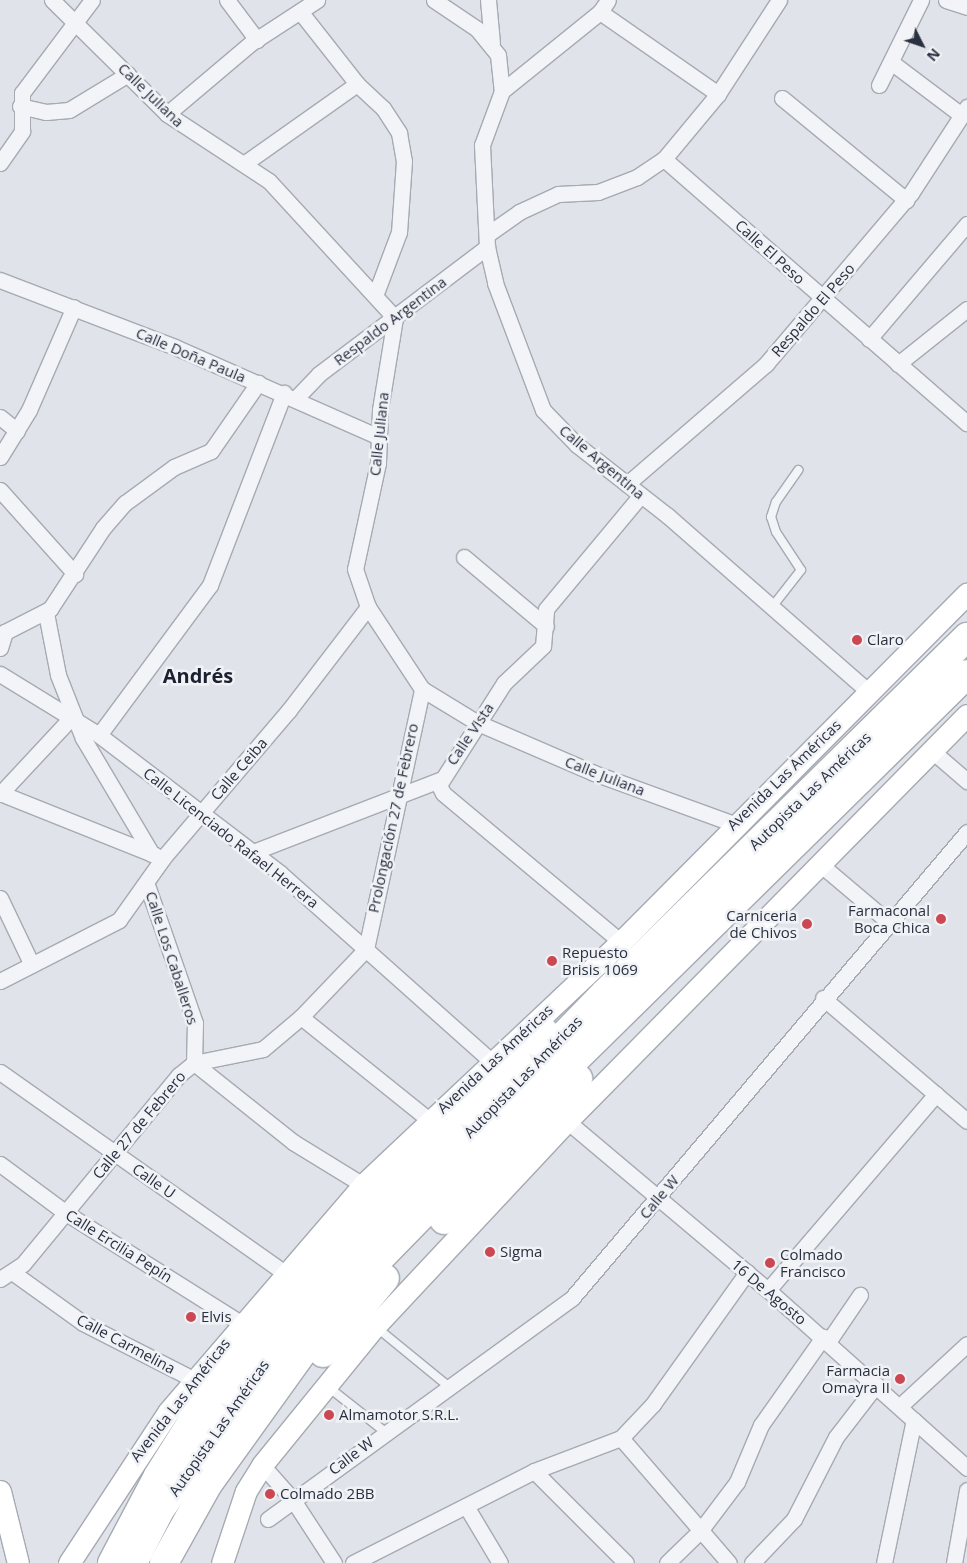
<!DOCTYPE html>
<html>
<head>
<meta charset="utf-8">
<style>
  body { margin:0 }
  #map { position:relative; width:967px; height:1563px; overflow:hidden; background:#e0e3e9; font-family:"Open Sans",sans-serif }
  div>[style] { position:absolute }
  .roads { filter:drop-shadow(1px 0 #a5aab3) drop-shadow(-1px 0 #a5aab3) drop-shadow(0 1px #a5aab3) drop-shadow(0 -1px #a5aab3) }
  .lane>* { height:8px; margin:-4px; padding:0 4px; transform-origin:4px; border-radius:4px; background:#f3f4f7 }
  .street>* { height:15px; margin:-7.5px; padding:0 7.5px; transform-origin:7.5px; border-radius:7.5px; background:#f3f4f7 }
  .secondary>* { height:21px; margin:-10.5px; padding:0 10.5px; transform-origin:10.5px; border-radius:10.5px; background:#fff }
  .highway>* { height:28px; margin:-14px; padding:0 14px; transform-origin:14px; border-radius:14px; background:#fff }
  .dots>* { width:14px; height:14px; translate:-50% -50%; box-sizing:border-box; border:2px solid #f0f2f6; border-radius:50% }
  span { translate:-50% -50%; white-space:nowrap; text-align:center; line-height:1.15; -webkit-text-stroke:5px #f0f2f6; paint-order:stroke }
  .street-label { font-size:15px; color:#293040 }
  .poi-label { font-size:15px; color:#293040 }
  .left { translate:0 -50%; text-align:left }
  .right { translate:-100% -50%; text-align:right }
  .district-label { font-size:20px; color:#1b2131; font-weight:700 }
  .north { position:absolute; left:897px; top:20px; width:50px; height:50px; -webkit-text-stroke:4px #f0f2f6; paint-order:stroke; rotate:131deg; font-size:14px; font-weight:700; line-height:20px; text-align:center; color:#293040 }
  .north::after { content:''; display:block; margin:auto; width:18px; height:22px; background:#293040; clip-path:polygon(50% 0,100% 100%,50% 72%,0 100%) }
</style>
</head>
<body>
<div id="map">
  <div class="roads">
    <div class="lane">
      <div style="left:772px;top:607px;width:47px;rotate:-51.9deg"></div>
      <div style="left:801px;top:570px;width:45px;rotate:-123.3deg"></div>
      <div style="left:776px;top:532px;width:16px;rotate:-108deg"></div>
      <div style="left:771px;top:517px;width:16px;rotate:-72deg"></div>
      <div style="left:776px;top:502px;width:39px;rotate:-55deg"></div>
      <div style="left:376px;top:1327px;width:93px;rotate:39.3deg"></div>
      <div style="left:327px;top:1386px;width:73px;rotate:38.3deg"></div>
    </div>
    <div class="street">
      <div style="left:52px;top:0;width:162px;rotate:44.7deg"></div>
      <div style="left:167px;top:114px;width:122px;rotate:33.3deg"></div>
      <div style="left:269px;top:181px;width:186px;rotate:47.4deg"></div>
      <div style="left:395px;top:318px;width:93px;rotate:99.3deg"></div>
      <div style="left:380px;top:410px;width:53px;rotate:92.2deg"></div>
      <div style="left:378px;top:463px;width:108px;rotate:102.2deg"></div>
      <div style="left:355px;top:569px;width:40px;rotate:71.1deg"></div>
      <div style="left:368px;top:607px;width:98px;rotate:56.6deg"></div>
      <div style="left:422px;top:689px;width:66px;rotate:31.3deg"></div>
      <div style="left:478px;top:723px;width:126px;rotate:23.3deg"></div>
      <div style="left:594px;top:773px;width:149px;rotate:20deg"></div>
      <div style="left:227px;top:0;width:50px;rotate:53.1deg"></div>
      <div style="left:434px;top:0;width:52px;rotate:34deg"></div>
      <div style="left:477px;top:29px;width:33px;rotate:51deg"></div>
      <div style="left:498px;top:55px;width:36px;rotate:84deg"></div>
      <div style="left:502px;top:91px;width:58px;rotate:110.3deg"></div>
      <div style="left:482px;top:145px;width:102px;rotate:87.2deg"></div>
      <div style="left:487px;top:247px;width:37px;rotate:77deg"></div>
      <div style="left:495px;top:283px;width:136px;rotate:69.3deg"></div>
      <div style="left:543px;top:410px;width:49px;rotate:45.8deg"></div>
      <div style="left:577px;top:445px;width:115px;rotate:38deg"></div>
      <div style="left:668px;top:516px;width:267px;rotate:41.2deg"></div>
      <div style="left:488px;top:0;width:43px;rotate:84.7deg"></div>
      <div style="left:946px;top:0;width:22px;rotate:18deg"></div>
      <div style="left:600px;top:12px;width:144px;rotate:34.8deg"></div>
      <div style="left:302px;top:14px;width:89px;rotate:51.8deg"></div>
      <div style="left:357px;top:84px;width:35px;rotate:43deg"></div>
      <div style="left:383px;top:108px;width:30px;rotate:57deg"></div>
      <div style="left:399px;top:133px;width:28px;rotate:80deg"></div>
      <div style="left:404px;top:161px;width:71px;rotate:94deg"></div>
      <div style="left:399px;top:232px;width:68px;rotate:110.6deg"></div>
      <div style="left:891px;top:62px;width:86px;rotate:37deg"></div>
      <div style="left:879px;top:85px;width:95px;rotate:-63.7deg"></div>
      <div style="left:502px;top:91px;width:126px;rotate:-38.9deg"></div>
      <div style="left:600px;top:12px;width:14px;rotate:-56deg"></div>
      <div style="left:782px;top:98px;width:161px;rotate:39.4deg"></div>
      <div style="left:20px;top:106px;width:27px;rotate:13deg"></div>
      <div style="left:46px;top:112px;width:23px;rotate:-5deg"></div>
      <div style="left:69px;top:110px;width:69px;rotate:-31.4deg"></div>
      <div style="left:167px;top:114px;width:110px;rotate:-40.2deg"></div>
      <div style="left:251px;top:43px;width:79px;rotate:-33.1deg"></div>
      <div style="left:664px;top:159px;width:402px;rotate:41.1deg"></div>
      <div style="left:0;top:163px;width:39px;rotate:-55deg"></div>
      <div style="left:22px;top:131px;width:38px;rotate:-90deg"></div>
      <div style="left:22px;top:93px;width:116px;rotate:-53deg"></div>
      <div style="left:245px;top:163px;width:137px;rotate:-35.2deg"></div>
      <div style="left:488px;top:234px;width:38px;rotate:-35deg"></div>
      <div style="left:519px;top:212px;width:43px;rotate:-24.8deg"></div>
      <div style="left:558px;top:194px;width:40px;rotate:-2.9deg"></div>
      <div style="left:598px;top:192px;width:42px;rotate:-21deg"></div>
      <div style="left:637px;top:177px;width:32px;rotate:-34deg"></div>
      <div style="left:664px;top:159px;width:85px;rotate:-50.3deg"></div>
      <div style="left:718px;top:94px;width:112px;rotate:-57deg"></div>
      <div style="left:0;top:280px;width:187px;rotate:20.9deg"></div>
      <div style="left:175px;top:347px;width:223px;rotate:23.8deg"></div>
      <div style="left:869px;top:339px;width:151px;rotate:-49.6deg"></div>
      <div style="left:898px;top:364px;width:88px;rotate:-38.6deg"></div>
      <div style="left:296px;top:398px;width:33px;rotate:-46deg"></div>
      <div style="left:319px;top:374px;width:211px;rotate:-37.1deg"></div>
      <div style="left:0;top:417px;width:22px;rotate:39deg"></div>
      <div style="left:0;top:457px;width:55px;rotate:-58.3deg"></div>
      <div style="left:29px;top:410px;width:112px;rotate:-66.4deg"></div>
      <div style="left:627px;top:484px;width:184px;rotate:-40.8deg"></div>
      <div style="left:766px;top:364px;width:224px;rotate:-49.7deg"></div>
      <div style="left:911px;top:193px;width:103px;rotate:-56.9deg"></div>
      <div style="left:0;top:490px;width:113px;rotate:48.2deg"></div>
      <div style="left:464px;top:557px;width:107px;rotate:40.1deg"></div>
      <div style="left:46px;top:613px;width:63px;rotate:79deg"></div>
      <div style="left:58px;top:675px;width:68px;rotate:68.4deg"></div>
      <div style="left:83px;top:738px;width:135px;rotate:59.3deg"></div>
      <div style="left:0;top:648px;width:17px;rotate:-73deg"></div>
      <div style="left:5px;top:632px;width:51px;rotate:-27.1deg"></div>
      <div style="left:50px;top:609px;width:97px;rotate:-56.8deg"></div>
      <div style="left:103px;top:528px;width:33px;rotate:-49deg"></div>
      <div style="left:125px;top:503px;width:61px;rotate:-36.3deg"></div>
      <div style="left:174px;top:467px;width:40px;rotate:-23.4deg"></div>
      <div style="left:211px;top:451px;width:83px;rotate:-55.3deg"></div>
      <div style="left:0;top:674px;width:116px;rotate:31.6deg"></div>
      <div style="left:99px;top:735px;width:228px;rotate:37.3deg"></div>
      <div style="left:280px;top:873px;width:284px;rotate:41.7deg"></div>
      <div style="left:99px;top:735px;width:187px;rotate:-53.5deg"></div>
      <div style="left:210px;top:585px;width:206px;rotate:-68.9deg"></div>
      <div style="left:931px;top:750px;width:48px;rotate:40.7deg"></div>
      <div style="left:0;top:793px;width:167px;rotate:21.8deg"></div>
      <div style="left:0;top:794px;width:101px;rotate:-47deg"></div>
      <div style="left:253px;top:852px;width:200px;rotate:-21.1deg"></div>
      <div style="left:820px;top:864px;width:93px;rotate:40.2deg"></div>
      <div style="left:147px;top:885px;width:146px;rotate:70.8deg"></div>
      <div style="left:195px;top:1023px;width:40px;rotate:91.4deg"></div>
      <div style="left:0;top:898px;width:74px;rotate:64.5deg"></div>
      <div style="left:621px;top:942px;width:232px;rotate:-140.1deg"></div>
      <div style="left:443px;top:793px;width:9px;rotate:-117deg"></div>
      <div style="left:439px;top:785px;width:121px;rotate:-57.5deg"></div>
      <div style="left:504px;top:683px;width:54px;rotate:-43.5deg"></div>
      <div style="left:543px;top:646px;width:37px;rotate:-85deg"></div>
      <div style="left:546px;top:609px;width:148px;rotate:-50.2deg"></div>
      <div style="left:0;top:981px;width:134px;rotate:-27.1deg"></div>
      <div style="left:119px;top:920px;width:76px;rotate:-54.6deg"></div>
      <div style="left:163px;top:858px;width:194px;rotate:-49.6deg"></div>
      <div style="left:289px;top:710px;width:130px;rotate:-52.5deg"></div>
      <div style="left:823px;top:998px;width:189px;rotate:40.5deg"></div>
      <div style="left:301px;top:1017px;width:164px;rotate:38.8deg"></div>
      <div style="left:194px;top:1063px;width:127px;rotate:38.6deg"></div>
      <div style="left:293px;top:1142px;width:82px;rotate:31.6deg"></div>
      <div style="left:0;top:1072px;width:347px;rotate:35.2deg"></div>
      <div style="left:567px;top:1121px;width:263px;rotate:40.1deg"></div>
      <div style="left:768px;top:1290px;width:267px;rotate:41.8deg"></div>
      <div style="left:0;top:1164px;width:82px;rotate:36.6deg"></div>
      <div style="left:66px;top:1213px;width:207px;rotate:32.2deg"></div>
      <div style="left:12px;top:1272px;width:87px;rotate:35.7deg"></div>
      <div style="left:83px;top:1323px;width:123px;rotate:27deg"></div>
      <div style="left:0;top:1279px;width:27px;rotate:-33deg"></div>
      <div style="left:23px;top:1264px;width:245px;rotate:-50.5deg"></div>
      <div style="left:179px;top:1075px;width:19px;rotate:-39deg"></div>
      <div style="left:194px;top:1063px;width:70px;rotate:-11.5deg"></div>
      <div style="left:263px;top:1049px;width:50px;rotate:-40.1deg"></div>
      <div style="left:301px;top:1017px;width:94px;rotate:-46.3deg"></div>
      <div style="left:366px;top:949px;width:266px;rotate:-77.8deg"></div>
      <div style="left:768px;top:1290px;width:258px;rotate:-49.4deg"></div>
      <div style="left:828px;top:1342px;width:57px;rotate:-55.8deg"></div>
      <div style="left:900px;top:1406px;width:91px;rotate:-42.8deg"></div>
      <div style="left:621px;top:1438px;width:165px;rotate:49.2deg"></div>
      <div style="left:262px;top:1465px;width:47px;rotate:48.5deg"></div>
      <div style="left:293px;top:1500px;width:75px;rotate:56.9deg"></div>
      <div style="left:534px;top:1471px;width:130px;rotate:45deg"></div>
      <div style="left:466px;top:1506px;width:66px;rotate:59.2deg"></div>
      <div style="left:268px;top:1519px;width:376px;rotate:-36deg"></div>
      <div style="left:572px;top:1298px;width:611px;rotate:-49.71deg"></div>
      <div style="left:353px;top:1563px;width:203px;rotate:-26.9deg"></div>
      <div style="left:534px;top:1471px;width:93px;rotate:-20.8deg"></div>
      <div style="left:621px;top:1438px;width:47px;rotate:-46.7deg"></div>
      <div style="left:653px;top:1404px;width:162px;rotate:-54.5deg"></div>
      <div style="left:667px;top:1563px;width:46px;rotate:-44.1deg"></div>
      <div style="left:700px;top:1531px;width:61px;rotate:-52.9deg"></div>
      <div style="left:737px;top:1482px;width:62px;rotate:-67.2deg"></div>
      <div style="left:761px;top:1425px;width:108px;rotate:-54.8deg"></div>
      <div style="left:752px;top:1563px;width:61px;rotate:-46.3deg"></div>
      <div style="left:794px;top:1519px;width:92px;rotate:-62.9deg"></div>
      <div style="left:836px;top:1437px;width:66px;rotate:-52.4deg"></div>
      <div style="left:884px;top:1563px;width:146px;rotate:-78.2deg"></div>
      <div style="left:954px;top:1563px;width:74px;rotate:-79.9deg"></div>
    </div>
    <div class="secondary">
      <div style="left:0;top:1491px;width:74px;rotate:76deg"></div>
      <div style="left:69px;top:1563px;width:181px;rotate:-56.7deg"></div>
      <div style="left:168px;top:1412px;width:299px;rotate:-49.3deg"></div>
      <div style="left:363px;top:1185px;width:354px;rotate:-43.3deg"></div>
      <div style="left:621px;top:942px;width:491px;rotate:-45.2deg"></div>
      <div style="left:222px;top:1563px;width:76px;rotate:-71.6deg"></div>
      <div style="left:246px;top:1491px;width:31px;rotate:-58deg"></div>
      <div style="left:262px;top:1465px;width:179px;rotate:-50.9deg"></div>
      <div style="left:375px;top:1326px;width:281px;rotate:-46.9deg"></div>
      <div style="left:567px;top:1121px;width:570px;rotate:-45.43deg"></div>
    </div>
    <div class="highway">
      <div style="left:444px;top:1220px;width:195px;rotate:-46.5deg"></div>
      <div style="left:323px;top:1353px;width:97px;rotate:-50.4deg"></div>
      <div style="left:112px;top:1563px;width:98px;rotate:-62.1deg"></div>
      <div style="left:158px;top:1476px;width:98px;rotate:-57.9deg"></div>
      <div style="left:210px;top:1393px;width:67px;rotate:-53.5deg"></div>
      <div style="left:250px;top:1339px;width:125px;rotate:-49.2deg"></div>
      <div style="left:332px;top:1244px;width:300px;rotate:-45deg"></div>
      <div style="left:133px;top:1563px;width:59px;rotate:-63deg"></div>
      <div style="left:160px;top:1510px;width:160px;rotate:-55.4deg"></div>
      <div style="left:251px;top:1378px;width:261px;rotate:-49deg"></div>
      <div style="left:422px;top:1181px;width:262px;rotate:-45.8deg"></div>
      <div style="left:605px;top:993px;width:508px;rotate:-44.52deg"></div>
      <div style="left:164px;top:1563px;width:90px;rotate:-60.9deg"></div>
      <div style="left:208px;top:1484px;width:231px;rotate:-54.3deg"></div>
      <div style="left:343px;top:1296px;width:274px;rotate:-45.7deg"></div>
      <div style="left:534px;top:1100px;width:607px;rotate:-44.53deg"></div>
    </div>
  </div>
  <div class="dots">
    <div style="left:857px;top:640px;background:#cb4852"></div>
    <div style="left:941px;top:919px;background:#cb4852"></div>
    <div style="left:807px;top:924px;background:#cb4852"></div>
    <div style="left:552px;top:961px;background:#cb4852"></div>
    <div style="left:490px;top:1252px;background:#cb4852"></div>
    <div style="left:770px;top:1263px;background:#cb4852"></div>
    <div style="left:191px;top:1317px;background:#cb4852"></div>
    <div style="left:900px;top:1379px;background:#cb4852"></div>
    <div style="left:329px;top:1415px;background:#cb4852"></div>
    <div style="left:270px;top:1494px;background:#cb4852"></div>
  </div>
  <div class="street-label">
    <span style="left:151px;top:95px;rotate:44deg">Calle Juliana</span>
    <span style="left:770px;top:252px;rotate:42deg">Calle El Peso</span>
    <span style="left:813px;top:310px;rotate:-49deg">Respaldo El Peso</span>
    <span style="left:390px;top:321px;rotate:-37deg">Respaldo Argentina</span>
    <span style="left:191px;top:355px;rotate:23deg">Calle Doña Paula</span>
    <span style="left:379px;top:434px;rotate:-84deg">Calle Juliana</span>
    <span style="left:602px;top:462px;rotate:40deg">Calle Argentina</span>
    <span style="left:470px;top:734px;rotate:-56deg">Calle Vista</span>
    <span style="left:239px;top:769px;rotate:-49deg">Calle Ceiba</span>
    <span style="left:784px;top:775px;rotate:-44deg">Avenida Las Américas</span>
    <span style="left:605px;top:776px;rotate:21deg">Calle Juliana</span>
    <span style="left:810px;top:791px;rotate:-44deg">Autopista Las Américas</span>
    <span style="left:393px;top:818px;rotate:-78deg">Prolongación 27 de Febrero</span>
    <span style="left:231px;top:838px;rotate:38deg">Calle Licenciado Rafael Herrera</span>
    <span style="left:172px;top:958px;rotate:72deg">Calle Los Caballeros</span>
    <span style="left:495px;top:1059px;rotate:-43deg">Avenida Las Américas</span>
    <span style="left:523px;top:1077px;rotate:-46deg">Autopista Las Américas</span>
    <span style="left:139px;top:1125px;rotate:-50deg">Calle 27 de Febrero</span>
    <span style="left:154px;top:1181px;rotate:35deg">Calle U</span>
    <span style="left:659px;top:1197px;rotate:-50deg">Calle W</span>
    <span style="left:119px;top:1246px;rotate:32deg">Calle Ercilia Pepín</span>
    <span style="left:769px;top:1292px;rotate:40deg">16 De Agosto</span>
    <span style="left:126px;top:1344px;rotate:28deg">Calle Carmelina</span>
    <span style="left:180px;top:1400px;rotate:-52deg">Avenida Las Américas</span>
    <span style="left:219px;top:1428px;rotate:-55deg">Autopista Las Américas</span>
    <span style="left:351px;top:1456px;rotate:-37deg">Calle W</span>
  </div>
  <div class="poi-label">
    <span class="left" style="left:867px;top:640px">Claro</span>
    <span class="right" style="left:930px;top:919px">Farmaconal<br>Boca Chica</span>
    <span class="right" style="left:797px;top:924px">Carniceria<br>de Chivos</span>
    <span class="left" style="left:562px;top:961px">Repuesto<br>Brisis 1069</span>
    <span class="left" style="left:500px;top:1252px">Sigma</span>
    <span class="left" style="left:780px;top:1263px">Colmado<br>Francisco</span>
    <span class="left" style="left:201px;top:1317px">Elvis</span>
    <span class="right" style="left:890px;top:1379px">Farmacia<br>Omayra II</span>
    <span class="left" style="left:339px;top:1415px">Almamotor S.R.L.</span>
    <span class="left" style="left:280px;top:1494px">Colmado 2BB</span>
  </div>
  <div class="district-label">
    <span style="left:198px;top:675px">Andrés</span>
  </div>
  <div class="north">N</div>
</div>
</body>
</html>
